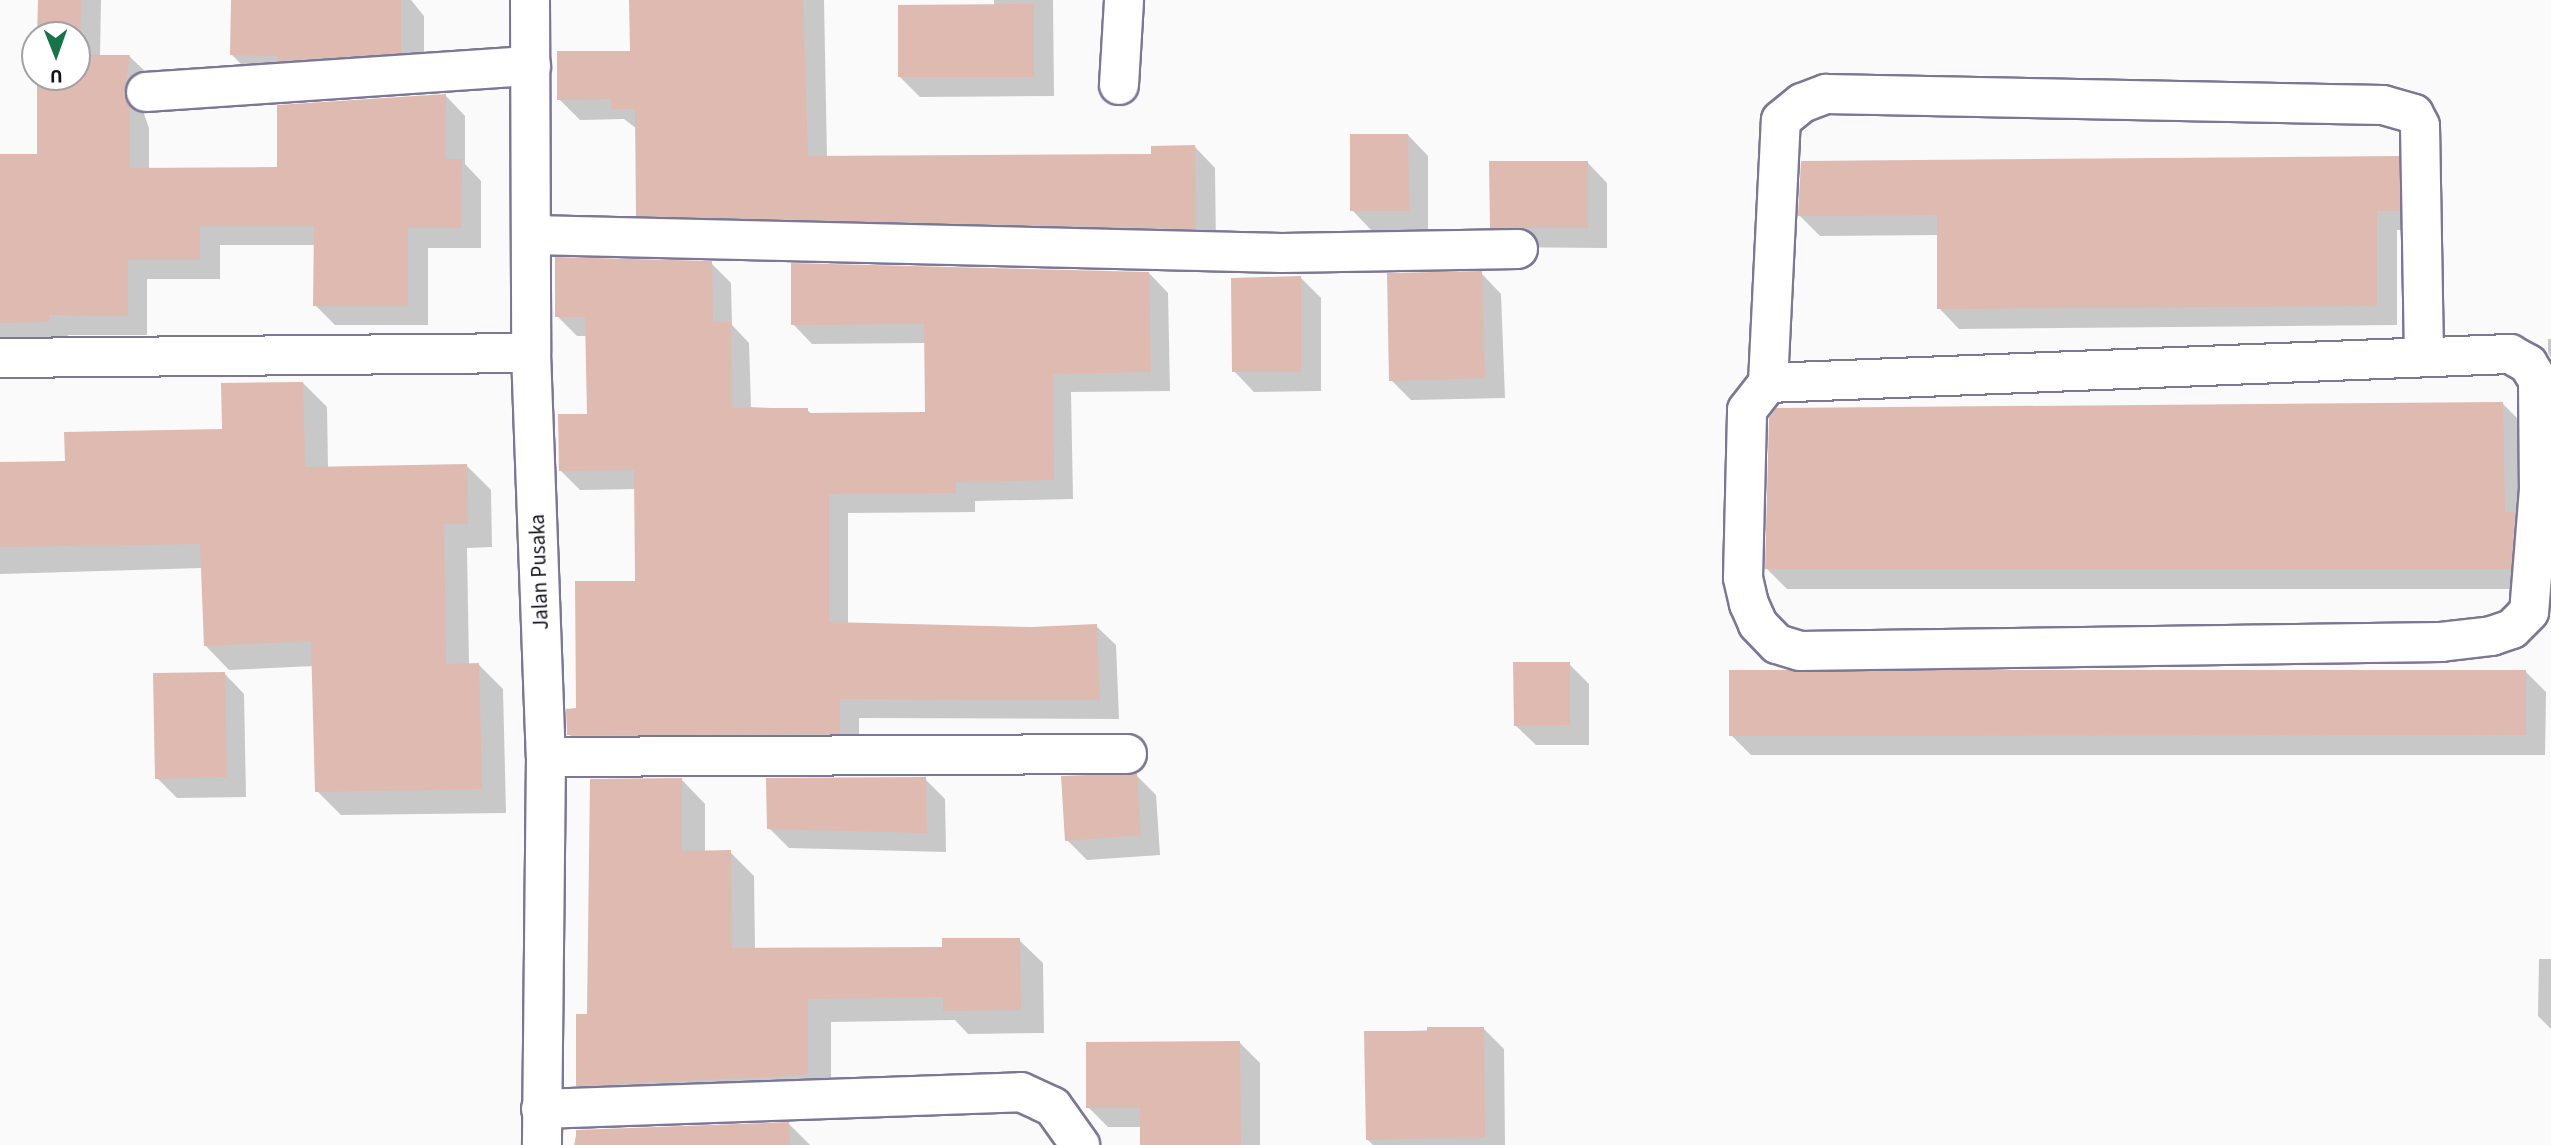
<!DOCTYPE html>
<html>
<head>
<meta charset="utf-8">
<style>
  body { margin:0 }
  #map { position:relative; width:2551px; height:1145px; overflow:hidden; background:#fafafa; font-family:"Source Sans 3",sans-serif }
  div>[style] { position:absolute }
  .shadow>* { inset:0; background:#0003 }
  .building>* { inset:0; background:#debab1 }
  .roads { filter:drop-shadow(2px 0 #7c7797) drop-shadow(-2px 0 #7c7797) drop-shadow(0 2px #7c7797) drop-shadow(0 -2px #7c7797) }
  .minor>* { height:38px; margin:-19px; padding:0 19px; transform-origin:19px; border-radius:19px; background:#fff }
  .tertiary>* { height:38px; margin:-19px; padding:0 19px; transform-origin:19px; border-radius:19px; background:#fff }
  span { translate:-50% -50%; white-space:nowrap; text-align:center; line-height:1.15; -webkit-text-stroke:7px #fff; paint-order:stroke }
  .street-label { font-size:21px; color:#13121e }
  .north { position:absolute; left:21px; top:21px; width:70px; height:70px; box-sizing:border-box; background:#fff; border:2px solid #a1a0a5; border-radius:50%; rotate:179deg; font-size:19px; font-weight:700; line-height:28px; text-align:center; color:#13121e }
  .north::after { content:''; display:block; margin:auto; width:24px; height:32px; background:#177449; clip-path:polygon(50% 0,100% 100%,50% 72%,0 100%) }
</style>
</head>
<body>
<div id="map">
  <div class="shadow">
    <div style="clip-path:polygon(41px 0,101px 0,100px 56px,129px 56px,150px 76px,144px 114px,149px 128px,149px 170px,279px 169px,445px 95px,465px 116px,465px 164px,481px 181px,481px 248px,428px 248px,428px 325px,335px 325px,315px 305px,316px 245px,220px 245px,220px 279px,147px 279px,147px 335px,68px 335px,68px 342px,0 342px,0 156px,39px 156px,40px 77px,77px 77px,77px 35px,40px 35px)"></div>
    <div style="clip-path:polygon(233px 0,411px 0,424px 16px,424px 76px,256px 79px,232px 55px)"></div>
    <div style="clip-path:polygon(631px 0,824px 0,827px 158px,1153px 155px,1195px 147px,1215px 168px,1216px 249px,658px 236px,637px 215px,637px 129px,624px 119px,580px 120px,559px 99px,632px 53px)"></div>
    <div style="clip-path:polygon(994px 0,1053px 0,1054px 96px,920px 97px,900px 77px,994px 6px)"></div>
    <div style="clip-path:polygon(1408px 135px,1428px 156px,1428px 231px,1372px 231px,1352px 210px)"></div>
    <div style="clip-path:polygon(2398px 158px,2418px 178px,2419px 230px,2397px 230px,2397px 325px,1959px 329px,1939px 308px,1939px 235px,1820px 236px,1800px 216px)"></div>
    <div style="clip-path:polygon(1587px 162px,1607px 183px,1607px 248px,1512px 247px,1492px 227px)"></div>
    <div style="clip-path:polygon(711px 263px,731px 283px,732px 325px,749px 343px,751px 407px,807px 410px,813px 415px,926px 414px,926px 343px,812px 344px,793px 324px,1149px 273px,1168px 293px,1170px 391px,1071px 392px,1073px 499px,975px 501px,975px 512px,848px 513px,848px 624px,1031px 629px,1096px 626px,1116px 645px,1119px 719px,859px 718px,859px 752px,588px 754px,569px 734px,637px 583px,636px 489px,580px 490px,560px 470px,589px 415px,587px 336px,577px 336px,557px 316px)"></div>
    <div style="clip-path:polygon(1481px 273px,1501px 294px,1505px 398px,1411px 400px,1391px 380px)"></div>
    <div style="clip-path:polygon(1301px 278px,1321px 298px,1321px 391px,1254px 392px,1234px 371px)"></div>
    <div style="clip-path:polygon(2548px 339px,2551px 339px,2551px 358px,2548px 352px)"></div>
    <div style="clip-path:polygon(303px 383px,327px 407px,328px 468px,466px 465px,491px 490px,492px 547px,467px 548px,469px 665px,479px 665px,503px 689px,506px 813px,341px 815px,317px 791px,314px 666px,229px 670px,205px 645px,202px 568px,0 574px,0 464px,67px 463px,224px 431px)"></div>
    <div style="clip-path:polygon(2503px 404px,2523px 424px,2530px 589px,1787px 589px,1767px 569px)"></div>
    <div style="clip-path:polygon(1569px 664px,1589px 684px,1589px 745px,1536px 745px,1515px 725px)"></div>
    <div style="clip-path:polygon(2526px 672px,2546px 692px,2545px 755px,1751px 755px,1731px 735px)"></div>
    <div style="clip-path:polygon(224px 673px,244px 694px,246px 797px,177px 798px,157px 778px)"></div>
    <div style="clip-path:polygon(1136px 775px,1156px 795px,1160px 855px,1087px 860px,1067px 840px)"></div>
    <div style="clip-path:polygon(925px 779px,945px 799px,946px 852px,789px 848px,769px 828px)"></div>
    <div style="clip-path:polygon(682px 780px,705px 804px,705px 852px,730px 852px,754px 876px,755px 949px,944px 948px,1019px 940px,1043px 963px,1044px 1033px,968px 1034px,955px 1020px,831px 1022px,831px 1098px,602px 1109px,578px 1085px,589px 1016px)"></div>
    <div style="clip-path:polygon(2539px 959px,2551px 959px,2551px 1029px,2538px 1016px)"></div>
    <div style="clip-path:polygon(1484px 1029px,1504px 1049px,1505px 1145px,1373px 1145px,1367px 1139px,1366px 1032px)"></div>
    <div style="clip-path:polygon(1240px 1043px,1260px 1063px,1260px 1145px,1142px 1145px,1142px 1127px,1108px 1127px,1088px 1107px)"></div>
    <div style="clip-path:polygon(789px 1124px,810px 1145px,574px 1145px,577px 1131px)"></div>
  </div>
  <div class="building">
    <div style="clip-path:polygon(38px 0,81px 0,80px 55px,130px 55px,124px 93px,130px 106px,129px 168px,277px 167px,277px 105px,446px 94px,445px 159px,462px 159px,461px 228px,408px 228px,408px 306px,313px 306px,314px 226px,200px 226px,200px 260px,128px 260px,128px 316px,49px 315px,49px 322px,0 323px,0 154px,37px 154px,37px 77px,77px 77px,77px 35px,37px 35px)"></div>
    <div style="clip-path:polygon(231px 0,401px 0,401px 53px,278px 61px,278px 56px,230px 55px)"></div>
    <div style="clip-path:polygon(629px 0,803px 0,808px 156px,1151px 154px,1151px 146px,1195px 145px,1196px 229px,636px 216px,635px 109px,611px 109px,611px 99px,557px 100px,557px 51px,630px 51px)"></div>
    <div style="clip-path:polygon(1034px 4px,1034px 77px,898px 77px,898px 5px)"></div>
    <div style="clip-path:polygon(1350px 134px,1408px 134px,1409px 211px,1350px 211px)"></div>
    <div style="clip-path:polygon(2399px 156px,2400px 211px,2377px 211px,2377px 306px,1937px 309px,1937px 215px,1798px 216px,1801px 161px)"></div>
    <div style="clip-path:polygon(1489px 161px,1588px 161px,1588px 228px,1490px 228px)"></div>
    <div style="clip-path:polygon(555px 257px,712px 261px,713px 322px,731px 322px,732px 408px,808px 408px,808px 413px,925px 412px,924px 324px,791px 325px,791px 263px,1149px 272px,1151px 372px,1053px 374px,1054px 480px,956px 482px,956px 493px,829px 494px,829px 622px,1031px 627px,1097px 624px,1100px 700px,840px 699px,840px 734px,567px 735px,566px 709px,576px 708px,575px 581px,635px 581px,634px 470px,559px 471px,558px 414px,587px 414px,585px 317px,555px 317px)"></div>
    <div style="clip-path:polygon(1482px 271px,1485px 378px,1389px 381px,1387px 273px)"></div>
    <div style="clip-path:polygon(1301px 276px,1301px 372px,1232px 372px,1231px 278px)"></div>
    <div style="clip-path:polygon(303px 382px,305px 467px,467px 464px,468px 524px,444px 524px,446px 664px,479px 663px,482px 789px,315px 792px,311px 641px,204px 646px,200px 544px,0 547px,0 462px,65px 461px,64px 432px,222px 429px,221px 383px)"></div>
    <div style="clip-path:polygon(2503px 402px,2505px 512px,2515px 512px,2511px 569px,1765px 569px,1769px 418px,1776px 408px)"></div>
    <div style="clip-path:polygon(1513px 662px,1570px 662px,1570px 725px,1514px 726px)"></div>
    <div style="clip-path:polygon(1729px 670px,2526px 670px,2526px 735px,1729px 736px)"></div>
    <div style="clip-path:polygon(225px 672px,227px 777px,155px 779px,153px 673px)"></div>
    <div style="clip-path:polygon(1137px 773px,1141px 835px,1065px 841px,1061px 776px)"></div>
    <div style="clip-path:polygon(926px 777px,927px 833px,767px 829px,766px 778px)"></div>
    <div style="clip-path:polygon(682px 778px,682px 851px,731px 850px,732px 948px,942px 947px,942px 938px,1020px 938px,1021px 1010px,943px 1011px,943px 997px,808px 999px,808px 1075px,576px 1086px,576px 1014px,587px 1014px,590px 779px)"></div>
    <div style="clip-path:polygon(1427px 1027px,1484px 1027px,1485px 1137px,1366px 1140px,1364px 1031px,1427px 1031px)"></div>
    <div style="clip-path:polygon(1240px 1041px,1241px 1145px,1140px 1145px,1140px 1108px,1086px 1108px,1086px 1042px)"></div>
    <div style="clip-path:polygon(789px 1122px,790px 1145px,576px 1145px,576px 1130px)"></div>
  </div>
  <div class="roads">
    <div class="minor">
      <div style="left:1119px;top:85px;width:85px;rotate:-86.6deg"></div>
      <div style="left:146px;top:92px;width:386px;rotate:-3.9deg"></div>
      <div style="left:533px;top:235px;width:749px;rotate:1.38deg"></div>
      <div style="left:1282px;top:253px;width:236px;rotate:-1deg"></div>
      <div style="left:2510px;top:354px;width:21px;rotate:29deg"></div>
      <div style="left:2528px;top:364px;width:19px;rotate:58deg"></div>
      <div style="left:2538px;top:380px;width:109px;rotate:89.5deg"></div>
      <div style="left:2539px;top:489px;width:123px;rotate:94.6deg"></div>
      <div style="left:2529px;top:612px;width:24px;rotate:135deg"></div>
      <div style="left:2512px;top:629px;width:21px;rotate:161deg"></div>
      <div style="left:2492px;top:636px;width:51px;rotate:173.3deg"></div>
      <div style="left:2441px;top:642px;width:641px;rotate:179.2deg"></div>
      <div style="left:1800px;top:651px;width:24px;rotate:-163deg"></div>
      <div style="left:1777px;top:644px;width:28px;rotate:-134deg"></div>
      <div style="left:1758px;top:624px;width:22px;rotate:-114deg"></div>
      <div style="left:1749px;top:604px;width:27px;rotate:-103deg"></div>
      <div style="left:1743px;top:578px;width:168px;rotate:-88.6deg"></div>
      <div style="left:1747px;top:410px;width:34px;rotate:-52deg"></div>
      <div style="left:1768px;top:383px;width:743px;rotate:-2.24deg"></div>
      <div style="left:0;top:358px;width:531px;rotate:-0.54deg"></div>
      <div style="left:1768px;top:383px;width:263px;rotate:-87.2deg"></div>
      <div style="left:1781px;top:120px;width:27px;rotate:-39deg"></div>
      <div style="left:1802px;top:103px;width:26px;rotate:-21deg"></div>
      <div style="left:1826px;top:94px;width:557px;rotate:1.13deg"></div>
      <div style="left:2383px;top:105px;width:32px;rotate:16deg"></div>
      <div style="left:2414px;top:114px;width:13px;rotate:63deg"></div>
      <div style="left:2420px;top:126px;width:231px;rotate:89deg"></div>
      <div style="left:546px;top:757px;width:581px;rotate:-0.3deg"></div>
      <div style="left:541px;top:1109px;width:480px;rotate:-2deg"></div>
      <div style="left:1021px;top:1092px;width:35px;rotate:25deg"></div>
      <div style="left:1053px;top:1107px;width:47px;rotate:54.6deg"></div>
    </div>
    <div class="tertiary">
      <div style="left:530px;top:0;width:353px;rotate:89.8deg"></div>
      <div style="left:531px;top:353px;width:404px;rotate:87.9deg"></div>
      <div style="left:546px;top:757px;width:388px;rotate:90.6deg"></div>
    </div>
  </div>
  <div class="street-label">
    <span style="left:539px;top:572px;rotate:-92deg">Jalan Pusaka</span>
  </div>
  <div class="north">U</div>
</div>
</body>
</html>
